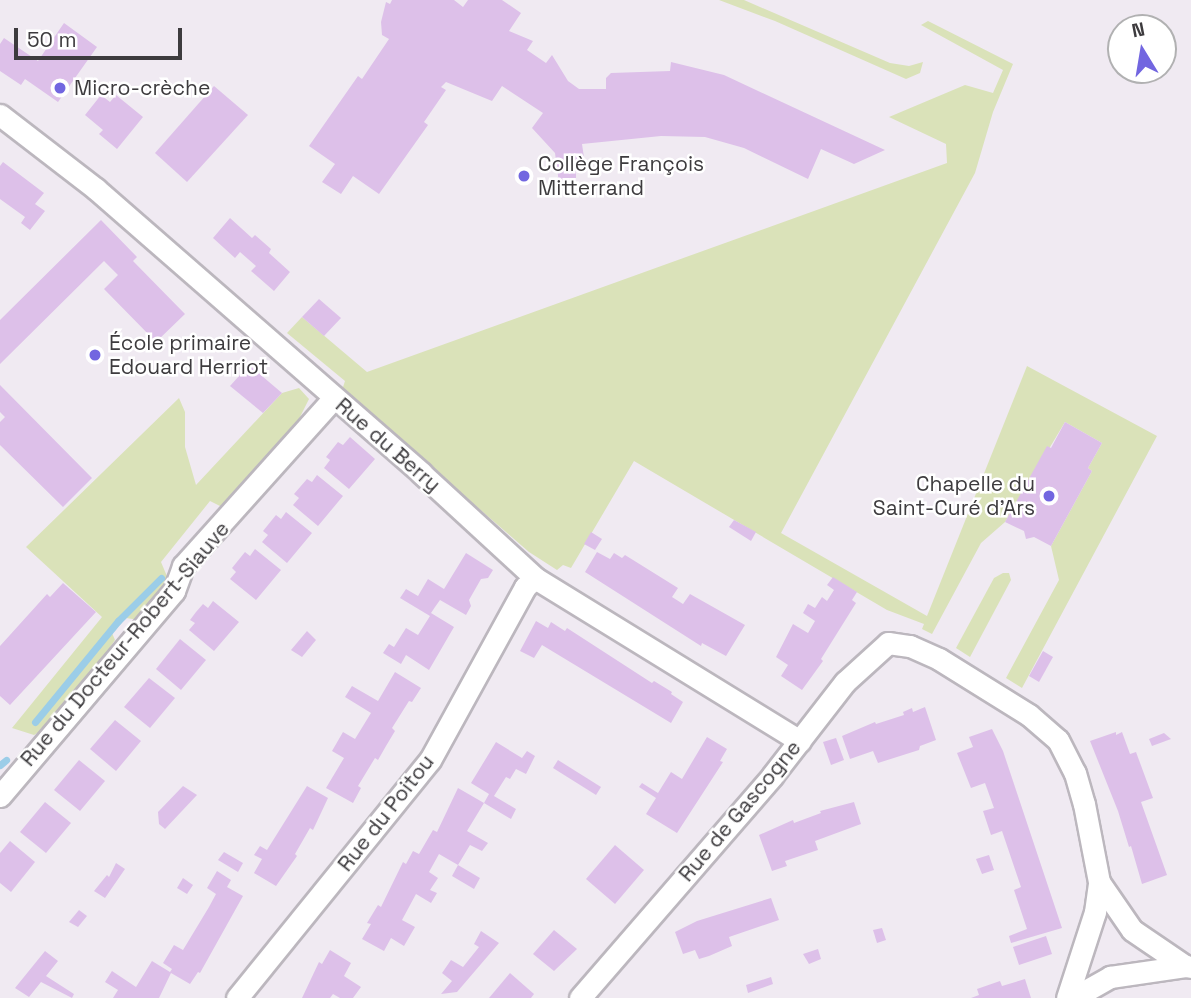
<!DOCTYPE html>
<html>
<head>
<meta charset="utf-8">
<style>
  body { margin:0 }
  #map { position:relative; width:1191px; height:998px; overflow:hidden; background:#f0eaf2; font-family:"Space Grotesk",sans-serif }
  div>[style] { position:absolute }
  .green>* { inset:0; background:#dae2b9 }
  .stream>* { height:7px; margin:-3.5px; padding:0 3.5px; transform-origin:3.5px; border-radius:3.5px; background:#9bcde8 }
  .building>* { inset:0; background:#ddc0e9 }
  .roads { filter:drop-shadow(2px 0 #bcb7be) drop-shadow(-2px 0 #bcb7be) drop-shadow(0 2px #bcb7be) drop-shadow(0 -2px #bcb7be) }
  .minor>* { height:21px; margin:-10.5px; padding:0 10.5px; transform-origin:10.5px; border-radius:10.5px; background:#fff }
  .dots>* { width:19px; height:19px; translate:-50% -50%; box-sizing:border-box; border:4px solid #fff; border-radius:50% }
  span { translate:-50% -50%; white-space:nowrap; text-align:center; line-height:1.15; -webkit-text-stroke:5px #fff; paint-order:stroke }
  .poi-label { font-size:21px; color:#3d3b3e }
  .left { translate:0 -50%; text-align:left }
  .right { translate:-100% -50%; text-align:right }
  .street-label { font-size:21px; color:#3d3b3e }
  .north { position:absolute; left:1107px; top:14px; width:70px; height:70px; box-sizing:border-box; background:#fff; border:2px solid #b1b1b2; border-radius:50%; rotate:349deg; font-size:19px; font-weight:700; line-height:28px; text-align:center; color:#3d3b3e }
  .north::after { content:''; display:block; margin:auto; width:24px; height:32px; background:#7266e0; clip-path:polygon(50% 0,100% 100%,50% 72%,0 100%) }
  .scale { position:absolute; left:14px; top:28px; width:168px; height:32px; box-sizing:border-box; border:4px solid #3d3b3e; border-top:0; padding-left:9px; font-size:21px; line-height:24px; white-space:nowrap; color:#3d3b3e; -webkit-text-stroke:5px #fff; paint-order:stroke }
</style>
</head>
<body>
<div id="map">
  <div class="green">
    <div style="clip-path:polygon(719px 0,744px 0,890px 63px,909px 66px,923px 62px,920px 73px,906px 79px,775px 21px)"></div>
    <div style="clip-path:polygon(928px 21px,1013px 64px,993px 112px,975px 173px,781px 533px,927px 616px,1027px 366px,1157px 436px,1022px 688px,1006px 678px,1059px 580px,1051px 546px,1092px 471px,1088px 468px,1102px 443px,1065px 422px,1005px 522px,981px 543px,932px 634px,922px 629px,924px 624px,887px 610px,634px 461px,571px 568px,563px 565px,557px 570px,529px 552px,342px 390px,345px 381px,287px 333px,302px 317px,367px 372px,947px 163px,946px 144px,889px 117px,965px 85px,993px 93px,1003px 70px,921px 25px)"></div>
    <div style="clip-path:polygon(299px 388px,309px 399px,299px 419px,226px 509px,210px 501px,161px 562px,169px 581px,163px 592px,139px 620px,126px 618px,112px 633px,115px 640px,88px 680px,51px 725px,34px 735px,12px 728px,102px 617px,26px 547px,179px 398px,185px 412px,185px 447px,196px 485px,282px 393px)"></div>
    <div style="clip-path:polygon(1003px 573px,1009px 573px,1011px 580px,970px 657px,956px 648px,994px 578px)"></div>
  </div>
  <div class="stream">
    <div style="left:35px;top:722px;width:131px;rotate:-50.6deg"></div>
    <div style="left:118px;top:621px;width:61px;rotate:-45deg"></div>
    <div style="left:0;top:765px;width:8px;rotate:-40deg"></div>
  </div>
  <div class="building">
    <div style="clip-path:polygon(392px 0,454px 0,463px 7px,468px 0,502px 0,521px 13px,509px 31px,533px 41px,527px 50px,546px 63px,552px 55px,568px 81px,579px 89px,606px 89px,606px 78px,611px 73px,670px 71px,671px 62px,724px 75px,885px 150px,854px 164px,821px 149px,808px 179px,744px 148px,705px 137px,661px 136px,582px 144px,586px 171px,576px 172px,576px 181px,559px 183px,555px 153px,532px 128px,543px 113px,502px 86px,492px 101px,446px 82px,441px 87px,446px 90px,424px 122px,428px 125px,379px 194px,353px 176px,341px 194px,322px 182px,335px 164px,309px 146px,358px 76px,362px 79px,389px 39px,382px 35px,381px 22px,386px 2px,390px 4px)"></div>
    <div style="clip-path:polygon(64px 23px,97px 47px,58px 102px,25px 79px,21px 85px,0 71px,0 44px,4px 38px,38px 61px)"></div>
    <div style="clip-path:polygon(214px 86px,248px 115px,187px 182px,155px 153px)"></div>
    <div style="clip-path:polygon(101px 95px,110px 102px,116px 95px,143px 117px,117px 149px,99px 134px,103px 130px,85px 115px)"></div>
    <div style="clip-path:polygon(3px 162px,44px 193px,35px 204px,45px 211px,30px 230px,21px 223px,25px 217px,0 199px,0 166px)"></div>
    <div style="clip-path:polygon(230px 218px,252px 238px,255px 235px,271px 249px,269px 253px,290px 272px,274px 291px,251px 271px,256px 266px,240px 252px,235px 258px,213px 238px)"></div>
    <div style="clip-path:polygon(101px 220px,137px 257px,133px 261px,185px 314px,156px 342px,104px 289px,118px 275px,104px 261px,0 364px,0 320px)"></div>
    <div style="clip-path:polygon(319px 299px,341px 318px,324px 336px,302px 317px)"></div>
    <div style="clip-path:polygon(249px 365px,282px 393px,263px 413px,230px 386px)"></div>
    <div style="clip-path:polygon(0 385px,92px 478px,63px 507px,0 445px,0 422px,5px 417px,0 412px)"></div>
    <div style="clip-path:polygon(1065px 422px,1102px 443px,1088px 468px,1092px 471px,1051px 546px,1034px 537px,1026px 539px,1024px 531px,1005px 522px,1047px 446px,1051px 448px)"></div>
    <div style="clip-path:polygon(350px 437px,375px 459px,349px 489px,324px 468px,330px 460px,326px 457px,338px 442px,343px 445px)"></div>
    <div style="clip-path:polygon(317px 475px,343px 496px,318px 526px,293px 505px,299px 498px,294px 494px,307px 479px,312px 482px)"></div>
    <div style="clip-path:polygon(286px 512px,312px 533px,287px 563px,262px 542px,268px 535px,263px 531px,276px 515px,281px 519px)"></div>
    <div style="clip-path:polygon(734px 520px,756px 532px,751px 541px,729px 527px)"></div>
    <div style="clip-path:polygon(591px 532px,602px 539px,595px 550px,584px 544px)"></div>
    <div style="clip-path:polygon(255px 549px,281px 570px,256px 600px,230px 579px,236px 572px,232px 568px,245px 552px,250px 556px)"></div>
    <div style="clip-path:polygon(597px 552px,610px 559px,614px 553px,622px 558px,625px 555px,678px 588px,672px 597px,683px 604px,690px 594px,745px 625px,726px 656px,702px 643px,701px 646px,585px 572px)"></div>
    <div style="clip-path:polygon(466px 553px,493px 570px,488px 578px,481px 579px,469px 600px,471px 606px,466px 615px,440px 600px,435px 607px,431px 613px,454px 627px,429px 670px,406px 655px,401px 664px,383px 653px,389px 644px,394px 647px,406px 628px,418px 635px,430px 616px,400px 598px,406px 589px,418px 596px,428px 579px,444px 589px)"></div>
    <div style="clip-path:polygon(833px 577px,857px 592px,852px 600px,856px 603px,821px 659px,823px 661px,802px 690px,781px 676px,788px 665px,776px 657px,793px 624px,808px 633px,815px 621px,803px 613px,808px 604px,815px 608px,822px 597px,827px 601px,834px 590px,827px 585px)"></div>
    <div style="clip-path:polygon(63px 583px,96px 612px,10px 705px,0 696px,0 646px,47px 594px,50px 597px)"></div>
    <div style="clip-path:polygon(213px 601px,239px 622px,214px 651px,189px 630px,195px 623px,190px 620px,196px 612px,203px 604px,208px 608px)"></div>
    <div style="clip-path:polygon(536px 621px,548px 628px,551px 622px,565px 631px,567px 628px,652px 683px,654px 681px,672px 692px,671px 694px,683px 702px,671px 723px,542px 645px,534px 658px,520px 651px)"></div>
    <div style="clip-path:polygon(307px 631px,316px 640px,302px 657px,291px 650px)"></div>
    <div style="clip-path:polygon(180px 639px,206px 660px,181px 690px,156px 669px)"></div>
    <div style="clip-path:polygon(1043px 651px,1053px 657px,1039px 682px,1029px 676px)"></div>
    <div style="clip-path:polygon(395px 672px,421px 688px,412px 702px,409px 701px,392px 728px,395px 731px,386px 746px,378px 760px,375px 758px,358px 786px,361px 788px,353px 803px,326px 788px,344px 758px,332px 751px,343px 732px,355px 739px,371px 713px,345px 697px,352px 686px,378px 701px)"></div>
    <div style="clip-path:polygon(149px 678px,175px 698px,150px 728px,124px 707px)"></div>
    <div style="clip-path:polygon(925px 707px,936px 740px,920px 746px,919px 750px,878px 763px,873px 751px,850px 759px,842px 736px,875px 722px,876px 724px,904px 715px,903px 712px,912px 708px,913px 712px)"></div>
    <div style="clip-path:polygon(115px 720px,141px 741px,116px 771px,90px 749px)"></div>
    <div style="clip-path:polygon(992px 729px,1003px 751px,1062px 928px,1011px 943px,1009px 936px,1027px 929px,1014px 890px,1021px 887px,1002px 831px,991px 835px,983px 811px,994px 808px,985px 783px,971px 788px,957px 753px,973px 747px,969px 737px)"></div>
    <div style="clip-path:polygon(1116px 732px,1116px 735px,1122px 732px,1130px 754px,1136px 752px,1153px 798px,1141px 802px,1167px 875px,1142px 884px,1131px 846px,1129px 847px,1118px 811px,1090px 741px)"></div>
    <div style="clip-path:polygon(1164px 733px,1171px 739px,1152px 746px,1149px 739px)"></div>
    <div style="clip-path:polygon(707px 737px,727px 749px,720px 761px,723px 762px,677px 833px,646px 814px,656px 798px,639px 787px,642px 783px,658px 793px,671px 772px,682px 779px)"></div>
    <div style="clip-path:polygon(836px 738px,844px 760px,831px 765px,823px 742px)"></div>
    <div style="clip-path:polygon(496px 742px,522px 758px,527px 751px,535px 756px,526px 774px,516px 769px,510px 779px,506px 777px,494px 796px,516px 809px,511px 819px,484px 803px,489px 794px,471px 783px)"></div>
    <div style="clip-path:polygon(79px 760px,105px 781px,80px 811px,54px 790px)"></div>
    <div style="clip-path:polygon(558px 760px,601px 787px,596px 795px,553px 768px)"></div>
    <div style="clip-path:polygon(183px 786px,197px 795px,165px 829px,159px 824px,158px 812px)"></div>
    <div style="clip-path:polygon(307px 786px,328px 798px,313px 830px,310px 828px,295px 854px,297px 856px,276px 886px,254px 873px,262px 859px,254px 855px,260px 846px,267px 850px)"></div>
    <div style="clip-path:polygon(458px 788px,484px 803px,467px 831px,488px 843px,482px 851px,470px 845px,458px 865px,439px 854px,429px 872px,438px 878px,430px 890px,437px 893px,431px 903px,416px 894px,402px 920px,415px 927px,404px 946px,391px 938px,384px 951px,362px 939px,371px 924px,367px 923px,378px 905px,381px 907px,403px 862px,406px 864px,413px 851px,419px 854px,433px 830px,437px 832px)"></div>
    <div style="clip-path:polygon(45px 802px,71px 823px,46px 853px,20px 832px)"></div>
    <div style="clip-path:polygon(854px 802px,861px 824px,815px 841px,818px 850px,785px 861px,787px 866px,772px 871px,759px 835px,793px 820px,794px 823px,821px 813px,820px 811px)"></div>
    <div style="clip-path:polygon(10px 841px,35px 862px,11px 892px,0 883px,0 853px)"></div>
    <div style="clip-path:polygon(615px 845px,644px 870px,615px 904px,586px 879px)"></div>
    <div style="clip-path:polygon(224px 852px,243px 863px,238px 872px,218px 860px)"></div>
    <div style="clip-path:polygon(989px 855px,994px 870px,982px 874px,976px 859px)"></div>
    <div style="clip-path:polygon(116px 863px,125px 869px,105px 898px,94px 891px,107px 875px,109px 877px)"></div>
    <div style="clip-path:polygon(458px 865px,480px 878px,474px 889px,452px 876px)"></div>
    <div style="clip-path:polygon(217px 871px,231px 880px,227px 887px,243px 896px,200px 973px,198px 972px,190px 984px,171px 973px,159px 998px,113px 998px,118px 990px,105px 982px,112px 971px,136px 987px,152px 961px,170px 972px,172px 969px,163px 963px,174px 945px,183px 950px,209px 907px,216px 894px,207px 888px)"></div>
    <div style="clip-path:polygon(183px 878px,193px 885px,187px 894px,177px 888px)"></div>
    <div style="clip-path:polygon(771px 898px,779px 920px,729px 937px,732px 946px,709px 956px,699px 959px,695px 950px,683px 954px,675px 932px,697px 921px)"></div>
    <div style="clip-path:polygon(79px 910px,87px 916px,78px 927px,69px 922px)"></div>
    <div style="clip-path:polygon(882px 928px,886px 940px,877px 943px,873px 930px)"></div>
    <div style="clip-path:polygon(554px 930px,577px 949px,554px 971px,533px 954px)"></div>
    <div style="clip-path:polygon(481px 931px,499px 943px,457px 992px,441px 994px,452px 981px,442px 973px,451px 960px,463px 967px,479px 947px,474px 944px)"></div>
    <div style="clip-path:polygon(1046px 936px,1052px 954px,1019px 965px,1013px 947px)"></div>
    <div style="clip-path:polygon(818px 949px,821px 959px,809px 964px,803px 954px)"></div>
    <div style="clip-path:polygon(330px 950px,351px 963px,344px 976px,361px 987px,353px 998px,340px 998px,333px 994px,330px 998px,302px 998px,319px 962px,322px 964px)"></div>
    <div style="clip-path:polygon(45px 951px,58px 961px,46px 976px,74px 994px,72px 998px,41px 982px,29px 997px,15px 988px)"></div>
    <div style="clip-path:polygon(510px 973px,534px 994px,531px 998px,489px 998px)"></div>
    <div style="clip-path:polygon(771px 977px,773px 984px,748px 993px,746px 985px)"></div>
    <div style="clip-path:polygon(1025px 979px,1031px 998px,971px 998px,979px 995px,977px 989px,1000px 981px,1002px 986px)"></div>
  </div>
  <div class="roads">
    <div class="minor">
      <div style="left:0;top:115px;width:121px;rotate:37.6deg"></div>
      <div style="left:96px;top:189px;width:432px;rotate:41.1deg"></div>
      <div style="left:421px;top:473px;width:155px;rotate:42.6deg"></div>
      <div style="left:535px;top:578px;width:311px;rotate:31.6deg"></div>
      <div style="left:0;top:796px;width:269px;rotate:-49.7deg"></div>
      <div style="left:174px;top:591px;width:27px;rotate:-70deg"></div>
      <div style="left:183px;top:566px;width:226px;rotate:-48.1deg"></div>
      <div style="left:237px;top:998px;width:306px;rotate:-51deg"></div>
      <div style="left:430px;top:760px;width:197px;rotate:-61.2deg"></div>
      <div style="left:525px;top:587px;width:13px;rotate:-42deg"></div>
      <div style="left:580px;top:998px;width:294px;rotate:-49.1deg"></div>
      <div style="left:772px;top:776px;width:119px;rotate:-52.2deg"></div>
      <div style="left:845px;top:682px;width:58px;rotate:-42.2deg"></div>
      <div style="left:888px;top:643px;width:22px;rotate:8deg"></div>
      <div style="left:910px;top:646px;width:32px;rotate:24deg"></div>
      <div style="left:939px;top:659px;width:106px;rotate:31.9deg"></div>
      <div style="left:1029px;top:715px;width:38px;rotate:41deg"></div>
      <div style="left:1058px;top:740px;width:37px;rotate:63deg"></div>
      <div style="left:1075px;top:773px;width:32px;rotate:74deg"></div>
      <div style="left:1084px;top:804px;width:79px;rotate:79.1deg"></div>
      <div style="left:1099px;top:882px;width:58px;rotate:55.5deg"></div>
      <div style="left:1132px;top:930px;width:64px;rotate:34.2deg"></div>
      <div style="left:1185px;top:966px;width:6px;rotate:9deg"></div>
      <div style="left:1067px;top:998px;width:90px;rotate:-72deg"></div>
      <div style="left:1095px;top:912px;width:30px;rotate:-82deg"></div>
      <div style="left:1073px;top:998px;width:43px;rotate:-29.6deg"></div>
      <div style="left:1110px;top:977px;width:76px;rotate:-8.3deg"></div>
    </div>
  </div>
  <div class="dots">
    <div style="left:60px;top:88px;background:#7266e0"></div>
    <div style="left:524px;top:176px;background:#7266e0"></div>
    <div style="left:95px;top:355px;background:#7266e0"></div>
    <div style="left:1049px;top:496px;background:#7266e0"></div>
  </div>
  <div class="poi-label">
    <span class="left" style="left:74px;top:88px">Micro-crèche</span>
    <span class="left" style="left:538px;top:176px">Collège François<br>Mitterrand</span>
    <span class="left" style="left:109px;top:355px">École primaire<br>Edouard Herriot</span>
    <span class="right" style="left:1035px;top:496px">Chapelle du<br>Saint-Curé d'Ars</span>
  </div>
  <div class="street-label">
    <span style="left:388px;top:445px;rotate:41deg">Rue du Berry</span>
    <span style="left:125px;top:644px;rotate:-50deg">Rue du Docteur-Robert-Siauve</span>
    <span style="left:740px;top:811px;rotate:-50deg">Rue de Gascogne</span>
    <span style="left:386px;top:813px;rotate:-52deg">Rue du Poitou</span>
  </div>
  <div class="north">N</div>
  <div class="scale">50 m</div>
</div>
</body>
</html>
